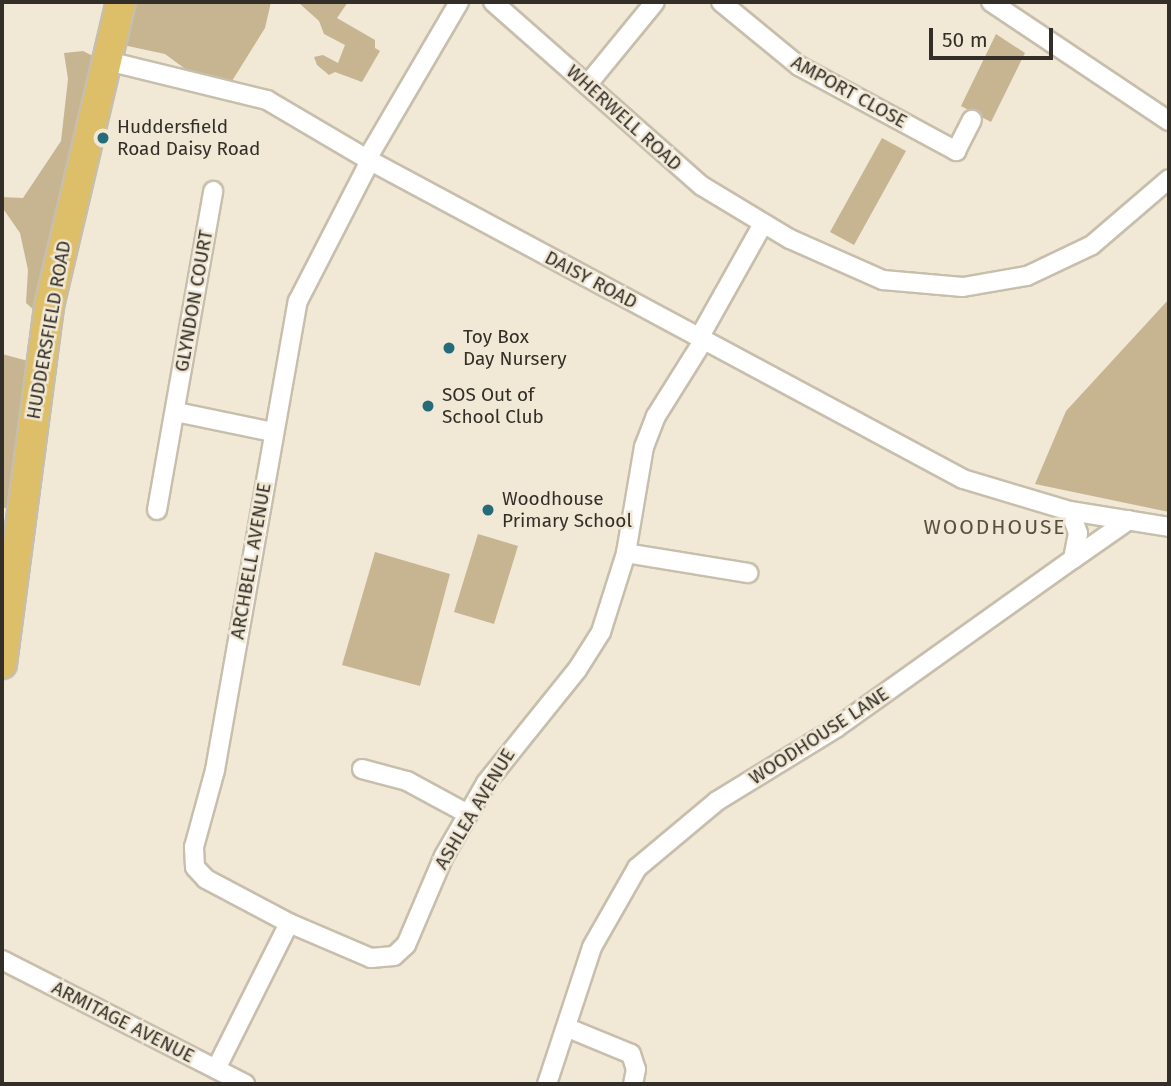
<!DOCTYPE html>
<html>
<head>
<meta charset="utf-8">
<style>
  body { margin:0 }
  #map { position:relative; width:1171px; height:1086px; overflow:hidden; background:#f1e8d6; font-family:"Fira Sans",sans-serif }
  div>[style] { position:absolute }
  .green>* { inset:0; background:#c7b592 }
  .roads { filter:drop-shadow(2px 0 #c7beac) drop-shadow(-2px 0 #c7beac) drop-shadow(0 2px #c7beac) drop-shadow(0 -2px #c7beac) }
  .minor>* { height:18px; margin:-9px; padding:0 9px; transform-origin:9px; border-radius:9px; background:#fff }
  .primary>* { height:28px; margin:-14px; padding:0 14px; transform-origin:14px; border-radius:14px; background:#ddbf69 }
  .dots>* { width:19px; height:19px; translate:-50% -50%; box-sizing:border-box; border:4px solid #f1e8d6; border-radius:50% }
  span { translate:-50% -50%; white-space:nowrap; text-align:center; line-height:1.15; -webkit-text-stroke:5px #f1e8d6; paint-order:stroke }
  .street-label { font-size:19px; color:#332f28 }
  .poi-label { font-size:19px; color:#332f28 }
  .left { translate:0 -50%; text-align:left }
  .neighbourhood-label { font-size:21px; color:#585041; letter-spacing:2px }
  .frame { position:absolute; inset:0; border:4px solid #332f28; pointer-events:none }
  .scale { position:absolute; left:929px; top:28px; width:124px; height:32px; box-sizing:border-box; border:4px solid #332f28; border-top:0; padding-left:9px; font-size:21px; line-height:24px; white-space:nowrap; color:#332f28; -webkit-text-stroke:5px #f1e8d6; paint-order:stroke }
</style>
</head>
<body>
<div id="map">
  <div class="green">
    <div style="clip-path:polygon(134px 2px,201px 4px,271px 2px,265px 28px,232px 81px,214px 81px,192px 74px,165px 54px,123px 45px)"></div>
    <div style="clip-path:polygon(348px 2px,337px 18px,375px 40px,375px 48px,380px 51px,362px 82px,335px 72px,329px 75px,317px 65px,314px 57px,323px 55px,338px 63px,345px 45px,324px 34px,319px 21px,299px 3px)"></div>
    <div style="clip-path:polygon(996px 34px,1025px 53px,991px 122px,961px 106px)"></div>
    <div style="clip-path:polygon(83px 51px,95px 57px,40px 304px,34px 310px,26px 303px,28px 270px,20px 233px,4px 210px,2px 197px,23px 198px,61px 141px,68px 79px,64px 53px)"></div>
    <div style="clip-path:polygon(882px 138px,906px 151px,854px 245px,830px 232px)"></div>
    <div style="clip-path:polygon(1169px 299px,1169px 512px,1035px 484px,1066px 411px)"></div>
    <div style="clip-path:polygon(2px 354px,32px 362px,8px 509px,2px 507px)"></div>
    <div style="clip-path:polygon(478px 534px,518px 546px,494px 624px,454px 612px)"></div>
    <div style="clip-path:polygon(375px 552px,450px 574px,420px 686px,342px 665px)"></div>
  </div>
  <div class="roads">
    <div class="minor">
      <div style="left:493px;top:2px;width:278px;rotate:41.4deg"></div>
      <div style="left:702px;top:186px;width:103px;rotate:31.1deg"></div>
      <div style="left:790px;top:239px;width:102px;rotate:23.8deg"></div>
      <div style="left:883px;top:280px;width:80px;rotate:5deg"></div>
      <div style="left:963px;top:287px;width:65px;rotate:-9.8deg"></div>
      <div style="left:1027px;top:276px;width:72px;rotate:-25.5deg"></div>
      <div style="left:1092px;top:245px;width:101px;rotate:-40.6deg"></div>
      <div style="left:721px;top:2px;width:101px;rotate:39.4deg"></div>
      <div style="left:799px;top:66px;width:179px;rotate:28.4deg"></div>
      <div style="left:956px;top:151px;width:35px;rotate:-63deg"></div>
      <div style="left:991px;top:2px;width:214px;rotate:33.8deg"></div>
      <div style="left:107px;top:61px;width:165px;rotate:13.7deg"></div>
      <div style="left:267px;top:100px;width:116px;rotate:30.5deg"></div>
      <div style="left:367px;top:159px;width:676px;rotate:28.23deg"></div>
      <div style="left:963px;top:479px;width:112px;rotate:16.7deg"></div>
      <div style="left:1070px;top:511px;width:100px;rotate:9.2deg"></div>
      <div style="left:587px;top:85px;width:107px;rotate:-50.7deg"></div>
      <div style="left:367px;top:159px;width:182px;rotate:-59.6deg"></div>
      <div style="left:699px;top:338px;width:131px;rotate:-60.7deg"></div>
      <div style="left:176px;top:412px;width:99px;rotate:11.7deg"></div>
      <div style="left:157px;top:510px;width:324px;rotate:-80deg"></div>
      <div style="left:626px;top:553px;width:124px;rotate:9.3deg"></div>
      <div style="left:1073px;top:559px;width:68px;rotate:-34.9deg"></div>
      <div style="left:362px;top:769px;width:47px;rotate:14.9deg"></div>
      <div style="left:407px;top:781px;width:69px;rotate:28.4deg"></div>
      <div style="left:289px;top:923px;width:94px;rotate:-152.1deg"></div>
      <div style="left:206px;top:879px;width:16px;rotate:-133deg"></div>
      <div style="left:195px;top:867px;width:20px;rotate:-93deg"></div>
      <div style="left:194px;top:847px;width:80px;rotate:-74.7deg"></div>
      <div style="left:215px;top:770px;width:476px;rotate:-80deg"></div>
      <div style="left:298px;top:301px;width:157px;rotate:-62.8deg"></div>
      <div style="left:2px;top:960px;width:273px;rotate:27deg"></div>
      <div style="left:568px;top:1028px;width:68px;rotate:22.4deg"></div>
      <div style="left:631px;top:1054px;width:16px;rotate:72deg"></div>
      <div style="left:636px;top:1069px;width:15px;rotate:101deg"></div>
      <div style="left:216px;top:1069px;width:163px;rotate:-63.4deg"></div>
      <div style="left:289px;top:923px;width:89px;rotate:23.1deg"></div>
      <div style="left:371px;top:958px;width:23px;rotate:-5deg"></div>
      <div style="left:394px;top:956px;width:16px;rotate:-43deg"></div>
      <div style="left:406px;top:945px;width:97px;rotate:-66.9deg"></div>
      <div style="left:444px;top:856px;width:84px;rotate:-60.1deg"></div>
      <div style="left:486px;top:783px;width:145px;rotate:-51.2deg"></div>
      <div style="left:577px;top:670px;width:45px;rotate:-57.7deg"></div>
      <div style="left:601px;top:632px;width:83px;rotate:-72.4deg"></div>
      <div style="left:626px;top:553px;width:108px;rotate:-80.4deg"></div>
      <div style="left:644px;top:447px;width:33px;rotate:-69deg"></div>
      <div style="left:656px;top:416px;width:89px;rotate:-57.9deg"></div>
      <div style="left:547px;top:1084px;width:144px;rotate:-71.8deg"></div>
      <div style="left:592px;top:947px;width:91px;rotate:-60.3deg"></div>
      <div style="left:637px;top:868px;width:104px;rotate:-39.9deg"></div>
      <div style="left:717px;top:801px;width:140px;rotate:-31.5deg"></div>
      <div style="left:836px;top:728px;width:291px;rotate:-35.5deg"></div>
      <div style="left:1073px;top:559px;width:26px;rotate:-79deg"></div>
      <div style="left:1078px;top:533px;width:23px;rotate:-110deg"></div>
    </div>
    <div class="primary">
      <div style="left:2px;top:664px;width:361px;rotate:-82.5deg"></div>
      <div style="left:49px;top:306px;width:312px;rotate:-76.7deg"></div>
    </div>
  </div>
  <div class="dots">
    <div style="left:103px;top:138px;background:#256b7a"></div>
    <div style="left:449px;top:348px;background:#256b7a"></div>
    <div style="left:428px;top:406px;background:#256b7a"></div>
    <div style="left:488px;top:510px;background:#256b7a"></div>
  </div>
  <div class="street-label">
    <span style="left:849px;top:92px;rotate:29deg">AMPORT CLOSE</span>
    <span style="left:624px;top:118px;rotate:42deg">WHERWELL ROAD</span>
    <span style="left:591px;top:280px;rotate:28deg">DAISY ROAD</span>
    <span style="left:194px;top:301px;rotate:-80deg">GLYNDON COURT</span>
    <span style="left:49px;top:330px;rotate:-80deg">HUDDERSFIELD ROAD</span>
    <span style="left:251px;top:561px;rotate:-80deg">ARCHBELL AVENUE</span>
    <span style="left:819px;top:736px;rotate:-33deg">WOODHOUSE LANE</span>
    <span style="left:475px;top:809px;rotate:-59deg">ASHLEA AVENUE</span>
    <span style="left:123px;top:1022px;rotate:27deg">ARMITAGE AVENUE</span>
  </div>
  <div class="poi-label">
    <span class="left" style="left:117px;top:138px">Huddersfield<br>Road Daisy Road</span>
    <span class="left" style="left:463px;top:348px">Toy Box<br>Day Nursery</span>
    <span class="left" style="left:442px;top:406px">SOS Out of<br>School Club</span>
    <span class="left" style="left:502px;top:510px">Woodhouse<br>Primary School</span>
  </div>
  <div class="neighbourhood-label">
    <span style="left:995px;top:527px">WOODHOUSE</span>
  </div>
  <div class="frame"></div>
  <div class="scale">50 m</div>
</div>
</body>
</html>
